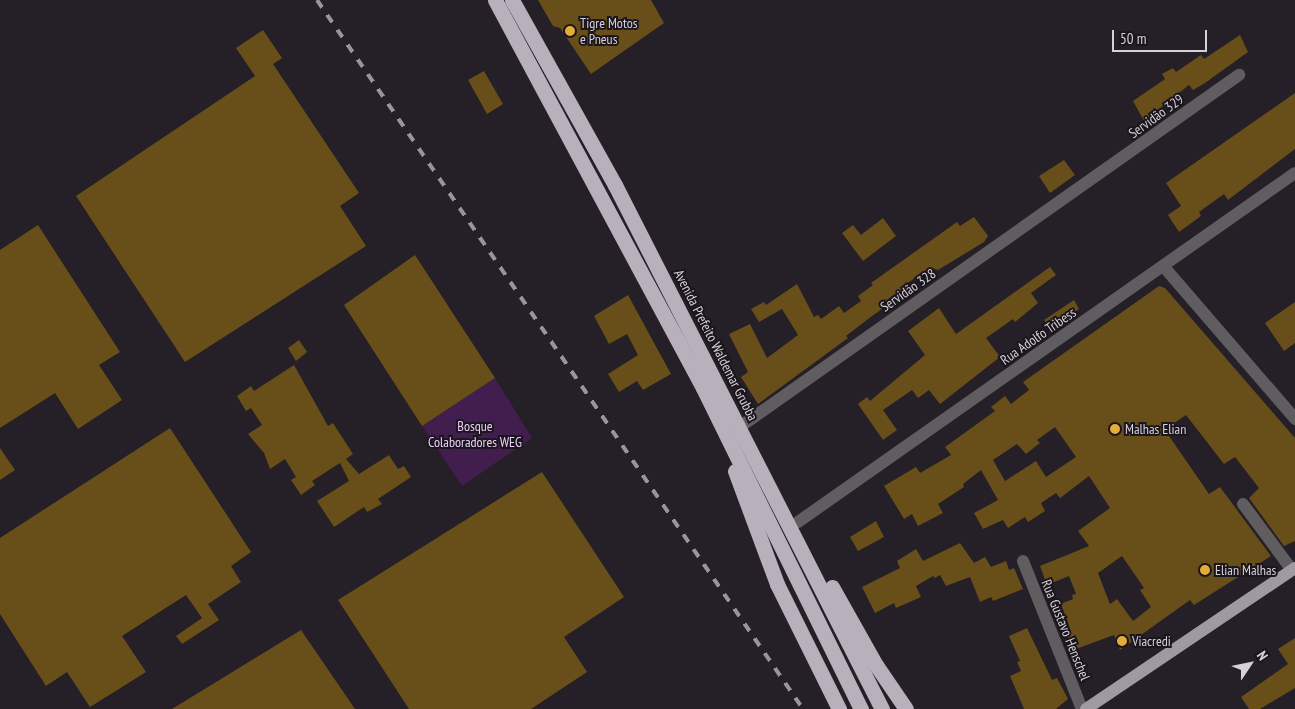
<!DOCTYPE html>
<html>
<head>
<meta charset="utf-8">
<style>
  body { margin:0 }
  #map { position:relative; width:1295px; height:709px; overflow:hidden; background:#251f27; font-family:"PT Sans Narrow",sans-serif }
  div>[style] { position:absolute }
  .green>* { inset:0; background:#411e4e }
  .building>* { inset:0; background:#684e19 }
  .minor>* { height:12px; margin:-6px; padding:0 6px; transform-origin:6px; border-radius:6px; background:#605d61 }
  .major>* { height:12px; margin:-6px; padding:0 6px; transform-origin:6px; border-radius:6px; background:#9f99a1 }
  .highway>* { height:15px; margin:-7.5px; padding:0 7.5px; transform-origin:7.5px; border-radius:7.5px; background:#b8b1bb }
  .rail>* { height:4px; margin-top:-2px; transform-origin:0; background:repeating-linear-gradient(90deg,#9a959b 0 9px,transparent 0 18px) }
  .dots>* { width:14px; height:14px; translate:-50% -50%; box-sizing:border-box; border:2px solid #1b161e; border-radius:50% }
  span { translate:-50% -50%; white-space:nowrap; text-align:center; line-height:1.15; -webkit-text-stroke:4px #1b161e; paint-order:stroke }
  .poi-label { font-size:14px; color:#d5d1d6 }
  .left { translate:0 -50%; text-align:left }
  .street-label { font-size:14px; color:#d5d1d6 }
  .park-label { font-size:14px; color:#ebcdf6 }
  .north { position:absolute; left:1225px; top:639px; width:50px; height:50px; -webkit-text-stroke:4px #1b161e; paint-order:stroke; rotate:56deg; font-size:14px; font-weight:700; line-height:20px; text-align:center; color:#d5d1d6 }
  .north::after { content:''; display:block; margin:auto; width:18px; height:22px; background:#d5d1d6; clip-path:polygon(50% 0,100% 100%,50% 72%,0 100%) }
  .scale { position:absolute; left:1112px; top:30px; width:95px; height:22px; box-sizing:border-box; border:2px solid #d5d1d6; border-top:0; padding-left:6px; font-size:15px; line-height:18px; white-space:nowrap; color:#d5d1d6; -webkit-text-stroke:4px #1b161e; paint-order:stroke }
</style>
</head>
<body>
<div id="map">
  <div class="green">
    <div style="clip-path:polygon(495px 378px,532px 438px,462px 486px,422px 426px)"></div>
  </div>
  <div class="building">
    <div style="clip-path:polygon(538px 0,651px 0,664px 23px,591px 74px,560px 28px,553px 26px)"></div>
    <div style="clip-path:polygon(263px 30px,282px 58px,273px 64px,359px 193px,340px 206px,366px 246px,185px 362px,76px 196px,255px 76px,236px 48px)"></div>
    <div style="clip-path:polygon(1240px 35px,1248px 52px,1205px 83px,1193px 90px,1189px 85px,1144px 121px,1133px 101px,1165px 79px,1162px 74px,1173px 68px,1176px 72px,1201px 55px,1204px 59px)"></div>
    <div style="clip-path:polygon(484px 71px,503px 104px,487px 114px,468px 80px)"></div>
    <div style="clip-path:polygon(1295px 93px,1295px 149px,1228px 200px,1224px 194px,1199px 212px,1201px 216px,1179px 232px,1168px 215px,1181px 206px,1166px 183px)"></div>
    <div style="clip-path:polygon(1064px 160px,1075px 175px,1050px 193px,1039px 176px)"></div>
    <div style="clip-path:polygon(974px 217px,988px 236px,984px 242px,938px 270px,930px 267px,902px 287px,909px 297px,891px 308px,889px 304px,872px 316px,846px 336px,848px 338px,758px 404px,741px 377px,748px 372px,729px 334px,750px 324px,767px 358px,798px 335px,782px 309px,759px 322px,751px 309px,764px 302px,766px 305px,797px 284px,814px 317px,818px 315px,821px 319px,839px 306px,844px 313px,861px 301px,858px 296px,873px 285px,871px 283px,957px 222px,960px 226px)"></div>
    <div style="clip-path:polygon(883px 218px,896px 236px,863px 261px,842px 233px,853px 225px,861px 235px)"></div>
    <div style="clip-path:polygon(38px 225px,120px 352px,99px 365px,122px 400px,78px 429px,55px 393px,0 428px,0 250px)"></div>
    <div style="clip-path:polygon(415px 255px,495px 378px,422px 426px,344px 305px)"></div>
    <div style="clip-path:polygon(1050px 267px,1056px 275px,1031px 293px,1038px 303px,1015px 322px,1013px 319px,986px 338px,1000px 357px,940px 404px,929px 390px,918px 398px,912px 390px,883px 410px,897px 430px,883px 440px,858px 404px,867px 397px,870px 401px,925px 355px,908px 331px,939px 308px,956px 334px)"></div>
    <div style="clip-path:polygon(evenodd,1159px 286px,1165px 288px,1295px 438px,1295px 541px,1284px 546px,1249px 498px,1259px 488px,1235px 457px,1224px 464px,1186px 415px,1170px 426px,1175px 432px,1169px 436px,1209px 494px,1220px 487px,1271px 556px,1194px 605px,1190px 600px,1120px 650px,1114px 635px,1073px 650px,1064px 628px,1069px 626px,1061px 604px,1073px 599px,1072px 595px,1076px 594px,1069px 576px,1047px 585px,1040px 566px,1089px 546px,1078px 531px,1110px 508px,1089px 476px,1060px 498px,1056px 493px,1041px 503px,1045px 511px,1028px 522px,1025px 517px,1008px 528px,1003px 520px,983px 529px,974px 513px,998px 500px,981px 470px,963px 484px,964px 487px,938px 504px,943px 513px,918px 526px,912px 514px,904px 519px,884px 486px,916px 467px,920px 473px,951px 455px,945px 447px,995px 411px,991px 407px,1005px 396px,1011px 404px,1029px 390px,1023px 382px,1159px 286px,1055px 427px,1076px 457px,1046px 477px,1036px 461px,1005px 481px,993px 460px,1017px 444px,1026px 454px,1040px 443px,1037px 440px,1055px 427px,1159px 286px,1122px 556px,1144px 588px,1140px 590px,1151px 607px,1133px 621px,1117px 599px,1110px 604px,1098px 573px,1122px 556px)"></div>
    <div style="clip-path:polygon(628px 295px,671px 374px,643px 390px,637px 381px,619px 392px,608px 374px,638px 355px,627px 334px,609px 344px,594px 316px)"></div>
    <div style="clip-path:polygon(1074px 300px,1079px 309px,1051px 329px,1044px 320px)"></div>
    <div style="clip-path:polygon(1295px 302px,1295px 343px,1284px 351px,1265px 323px)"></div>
    <div style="clip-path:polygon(299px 340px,307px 352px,296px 361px,288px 348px)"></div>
    <div style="clip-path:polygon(294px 365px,328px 426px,333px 423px,353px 454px,346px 459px,359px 474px,389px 455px,398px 469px,404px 466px,411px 477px,378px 499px,382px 504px,367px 512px,364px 507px,334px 527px,317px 501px,349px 481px,340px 463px,312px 481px,315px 485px,301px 495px,291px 480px,296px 477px,285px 459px,270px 469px,264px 453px,248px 434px,262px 425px,251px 408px,246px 411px,237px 396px,251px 386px,254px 391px)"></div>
    <div style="clip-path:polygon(170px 428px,251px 552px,231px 566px,241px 582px,208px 604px,219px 620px,182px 644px,176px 636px,202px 618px,186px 595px,122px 636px,146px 672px,90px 707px,67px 672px,46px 686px,0 614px,0 538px)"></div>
    <div style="clip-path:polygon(0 448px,15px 470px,0 480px)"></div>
    <div style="clip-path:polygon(542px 472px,624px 597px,564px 637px,587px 672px,531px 709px,409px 709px,338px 600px)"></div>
    <div style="clip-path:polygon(876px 521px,884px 537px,858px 551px,850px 537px)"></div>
    <div style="clip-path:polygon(960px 543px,974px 563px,985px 557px,991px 567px,1006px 561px,1009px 570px,1014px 568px,1023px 589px,993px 601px,991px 597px,980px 602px,970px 577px,946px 586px,940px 575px,935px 578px,933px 576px,916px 586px,921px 597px,896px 608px,894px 603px,875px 613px,862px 587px,900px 568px,897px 561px,916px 549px,923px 561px)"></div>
    <div style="clip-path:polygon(1027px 628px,1052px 680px,1057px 678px,1068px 699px,1056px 709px,1024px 709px,1010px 676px,1021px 671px,1017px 662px,1020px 661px,1009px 636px)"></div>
    <div style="clip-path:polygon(301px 630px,355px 709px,172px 709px)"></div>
    <div style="clip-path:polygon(1295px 638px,1295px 688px,1260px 709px,1249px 709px,1241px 697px,1288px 664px,1278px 649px)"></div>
  </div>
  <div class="minor">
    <div style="left:1164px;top:267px;width:201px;rotate:49.2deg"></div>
    <div style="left:744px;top:424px;width:606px;rotate:-35.19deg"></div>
    <div style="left:1243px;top:504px;width:82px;rotate:53.4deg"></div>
    <div style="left:798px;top:522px;width:607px;rotate:-35.08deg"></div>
    <div style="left:1023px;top:561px;width:159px;rotate:68.3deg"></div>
  </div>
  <div class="major">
    <div style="left:1086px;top:709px;width:252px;rotate:-34deg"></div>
  </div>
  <div class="highway">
    <div style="left:495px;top:0;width:440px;rotate:61.8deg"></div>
    <div style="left:703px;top:388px;width:358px;rotate:63.8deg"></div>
    <div style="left:512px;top:0;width:212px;rotate:60.9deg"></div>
    <div style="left:615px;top:185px;width:588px;rotate:63deg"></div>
    <div style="left:735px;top:471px;width:121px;rotate:69.6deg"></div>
    <div style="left:777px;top:584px;width:140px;rotate:63.6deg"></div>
    <div style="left:832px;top:587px;width:90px;rotate:60.6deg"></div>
    <div style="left:876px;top:665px;width:53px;rotate:55.7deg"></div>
  </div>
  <div class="rail">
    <div style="left:317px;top:0;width:860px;rotate:55.57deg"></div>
  </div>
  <div class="dots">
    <div style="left:570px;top:31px;background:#e6ad36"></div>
    <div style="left:1115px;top:429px;background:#e6ad36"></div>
    <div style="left:1205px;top:570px;background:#e6ad36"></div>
    <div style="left:1122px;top:641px;background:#e6ad36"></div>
  </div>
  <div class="poi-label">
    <span class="left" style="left:580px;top:31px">Tigre Motos<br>e Pneus</span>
    <span class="left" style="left:1125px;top:429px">Malhas Elian</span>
    <span class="left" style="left:1215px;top:570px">Elian Malhas</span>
    <span class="left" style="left:1132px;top:641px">Viacredi</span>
  </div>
  <div class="street-label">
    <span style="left:1156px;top:116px;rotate:-36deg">Servidão 329</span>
    <span style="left:908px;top:290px;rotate:-35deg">Servidão 328</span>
    <span style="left:1038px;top:336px;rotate:-35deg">Rua Adolfo Tribess</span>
    <span style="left:716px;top:345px;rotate:63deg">Avenida Prefeito Waldemar Grubba</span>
    <span style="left:1066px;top:630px;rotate:68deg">Rua Gustavo Henschel</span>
  </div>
  <div class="park-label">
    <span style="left:475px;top:434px">Bosque<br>Colaboradores WEG</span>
  </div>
  <div class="north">N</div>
  <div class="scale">50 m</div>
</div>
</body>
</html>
